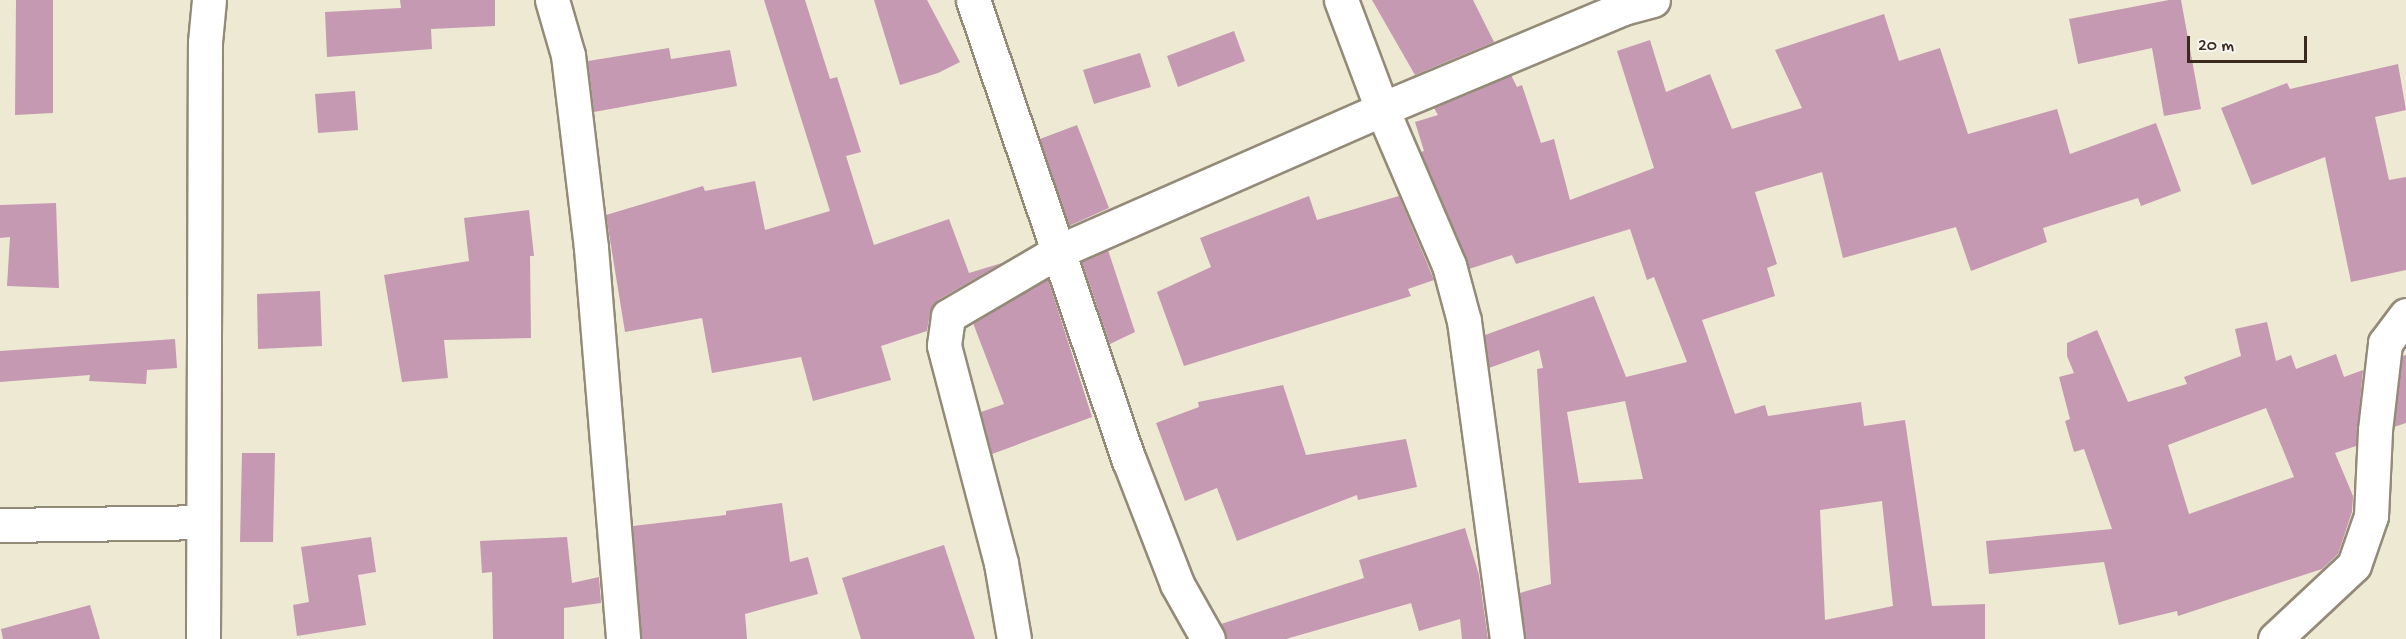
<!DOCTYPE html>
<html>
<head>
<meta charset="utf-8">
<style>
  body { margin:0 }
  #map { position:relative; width:2406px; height:639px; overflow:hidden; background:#ede9d3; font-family:"Gochi Hand",sans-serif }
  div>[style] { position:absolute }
  .building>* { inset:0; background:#c699b2 }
  .roads { filter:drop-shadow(2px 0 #948a78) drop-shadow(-2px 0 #948a78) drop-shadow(0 2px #948a78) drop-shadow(0 -2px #948a78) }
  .minor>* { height:33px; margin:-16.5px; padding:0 16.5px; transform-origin:16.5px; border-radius:16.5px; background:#fff }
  span { translate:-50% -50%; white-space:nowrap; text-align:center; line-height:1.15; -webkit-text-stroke:5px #f6f6f2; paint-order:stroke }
  .scale { position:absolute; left:2187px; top:36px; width:120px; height:27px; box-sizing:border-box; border:3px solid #3b2a1e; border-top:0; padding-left:8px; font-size:18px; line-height:21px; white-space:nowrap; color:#3b2a1e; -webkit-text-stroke:4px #f6f6f2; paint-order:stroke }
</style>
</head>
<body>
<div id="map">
  <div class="building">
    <div style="clip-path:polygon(16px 0,53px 0,53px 113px,15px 115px)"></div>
    <div style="clip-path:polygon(400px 0,495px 0,495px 26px,431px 29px,432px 49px,327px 57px,325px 12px,401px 8px)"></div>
    <div style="clip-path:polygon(764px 0,805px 0,830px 79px,837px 77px,861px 152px,846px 156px,874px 245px,949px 219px,969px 273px,1002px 263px,938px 300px,930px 313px,927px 331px,881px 346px,891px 380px,813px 401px,801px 357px,712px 373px,702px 318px,625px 332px,606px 215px,703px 186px,705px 191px,755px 181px,765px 230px,830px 211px)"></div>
    <div style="clip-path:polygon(874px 0,927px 0,960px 62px,938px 73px,900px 85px)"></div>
    <div style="clip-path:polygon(1372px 0,1473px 0,1494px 42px,1415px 75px)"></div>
    <div style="clip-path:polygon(2169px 0,2181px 0,2201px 109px,2164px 116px,2152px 48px,2078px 64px,2069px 19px)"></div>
    <div style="clip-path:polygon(evenodd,1884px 14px,1899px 61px,1940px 48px,1968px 134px,2057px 109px,2070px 154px,2156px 123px,2181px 191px,2141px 206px,2138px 198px,2043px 228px,2047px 242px,1971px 271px,1956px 227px,1843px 258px,1822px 172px,1755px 192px,1777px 264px,1767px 268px,1775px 296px,1702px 320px,1735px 414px,1765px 405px,1768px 416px,1861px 402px,1864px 426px,1905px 420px,1932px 606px,1985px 604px,1985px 639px,1525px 639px,1520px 593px,1551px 584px,1537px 369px,1543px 368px,1539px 350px,1489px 368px,1485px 335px,1594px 296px,1626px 377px,1687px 362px,1654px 277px,1647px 280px,1630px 229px,1516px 264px,1512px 255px,1469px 269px,1421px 152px,1424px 151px,1415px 122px,1438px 115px,1434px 108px,1511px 75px,1517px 87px,1522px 85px,1541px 143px,1554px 139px,1570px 200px,1654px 168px,1617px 51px,1650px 40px,1666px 92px,1710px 74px,1732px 129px,1802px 108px,1775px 50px,1884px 14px,1625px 401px,1643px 479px,1579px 483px,1567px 412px,1625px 401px,1884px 14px,1882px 501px,1893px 606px,1825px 620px,1820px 510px,1882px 501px)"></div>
    <div style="clip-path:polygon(1234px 31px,1245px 61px,1178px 87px,1167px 56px)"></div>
    <div style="clip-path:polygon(669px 48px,671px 59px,730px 50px,737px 86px,594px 112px,588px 61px)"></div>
    <div style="clip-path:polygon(1140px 53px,1151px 87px,1094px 104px,1083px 70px)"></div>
    <div style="clip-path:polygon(2398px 64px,2406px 110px,2375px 117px,2389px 180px,2406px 177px,2406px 270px,2351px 282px,2325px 157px,2252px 185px,2221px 108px,2287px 83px,2290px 89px)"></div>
    <div style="clip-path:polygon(355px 91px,358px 130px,318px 133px,315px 94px)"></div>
    <div style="clip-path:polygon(1077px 125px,1109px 208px,1069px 226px,1040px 139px)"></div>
    <div style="clip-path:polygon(1309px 196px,1317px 220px,1399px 196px,1434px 280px,1408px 289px,1411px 296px,1184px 366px,1157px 292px,1211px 267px,1200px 238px)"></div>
    <div style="clip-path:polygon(56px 203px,59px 288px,7px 286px,10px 237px,0 238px,0 205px)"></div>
    <div style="clip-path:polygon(529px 210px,534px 256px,530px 256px,531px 338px,444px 340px,448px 378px,402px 382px,384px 275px,469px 261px,464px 218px)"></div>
    <div style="clip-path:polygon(1108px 250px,1135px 332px,1110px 344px,1082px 262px)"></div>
    <div style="clip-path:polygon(1048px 279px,1092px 417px,992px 454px,981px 412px,1004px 404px,973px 323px)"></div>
    <div style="clip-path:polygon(320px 291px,322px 346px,258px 349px,257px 294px)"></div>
    <div style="clip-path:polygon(evenodd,2267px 322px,2276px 361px,2291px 355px,2296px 369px,2336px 354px,2344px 377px,2363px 370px,2356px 446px,2335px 453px,2353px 496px,2352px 512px,2338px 554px,2322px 569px,2178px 616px,2177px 611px,2119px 625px,2104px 562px,1989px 574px,1986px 541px,2112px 529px,2084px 449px,2074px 452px,2065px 421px,2070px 419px,2059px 377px,2074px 373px,2067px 356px,2067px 343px,2097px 330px,2128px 402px,2187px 384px,2184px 377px,2241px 356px,2235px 329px,2267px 322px,2266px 408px,2294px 477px,2189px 514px,2168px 445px,2266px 408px)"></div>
    <div style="clip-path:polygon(175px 339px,177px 368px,147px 370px,146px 384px,89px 381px,90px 375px,0 382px,0 351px)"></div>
    <div style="clip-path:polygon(2406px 355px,2406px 423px,2394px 427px,2402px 356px)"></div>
    <div style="clip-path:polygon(1283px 385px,1306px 455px,1406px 439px,1417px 487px,1358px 500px,1357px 495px,1237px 541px,1217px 488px,1185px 501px,1156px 423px,1199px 407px,1198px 402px)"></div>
    <div style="clip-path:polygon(242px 453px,275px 453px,273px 542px,240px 542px)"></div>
    <div style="clip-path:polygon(782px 503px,790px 562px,808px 557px,818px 594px,745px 614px,747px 639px,641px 639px,633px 526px,726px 515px,726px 511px)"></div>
    <div style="clip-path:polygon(1465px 528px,1479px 575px,1488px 639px,1462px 639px,1460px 619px,1419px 631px,1411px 603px,1286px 639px,1227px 639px,1221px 624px,1364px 578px,1359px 560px)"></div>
    <div style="clip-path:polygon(371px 537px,376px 572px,358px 575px,366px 625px,297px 636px,293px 605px,309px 602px,301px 547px)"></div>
    <div style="clip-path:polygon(567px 537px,572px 583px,599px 577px,601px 603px,564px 608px,564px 639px,493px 639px,492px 572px,482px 573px,480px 541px)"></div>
    <div style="clip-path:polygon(944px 545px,975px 639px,861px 639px,842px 578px)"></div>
    <div style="clip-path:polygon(90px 605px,100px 639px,3px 639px,1px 629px)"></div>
  </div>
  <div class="roads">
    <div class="minor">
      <div style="left:552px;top:0;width:57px;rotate:73.8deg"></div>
      <div style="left:568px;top:55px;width:194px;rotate:83.2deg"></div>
      <div style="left:591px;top:248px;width:392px;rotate:85.3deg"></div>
      <div style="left:973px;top:0;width:486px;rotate:71.3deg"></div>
      <div style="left:1129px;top:460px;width:133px;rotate:68.8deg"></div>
      <div style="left:1177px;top:584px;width:63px;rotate:60.6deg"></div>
      <div style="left:1341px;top:0;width:116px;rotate:69.4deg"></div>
      <div style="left:1382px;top:109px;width:170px;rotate:66.8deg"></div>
      <div style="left:1449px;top:265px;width:58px;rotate:75deg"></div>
      <div style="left:1464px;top:321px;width:321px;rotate:82.3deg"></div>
      <div style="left:0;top:525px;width:203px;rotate:-0.8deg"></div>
      <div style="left:203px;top:639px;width:597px;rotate:-89.81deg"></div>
      <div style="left:205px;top:42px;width:42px;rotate:-84.6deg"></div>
      <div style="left:1014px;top:639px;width:77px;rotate:-99.7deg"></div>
      <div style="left:1001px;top:563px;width:225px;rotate:-104.7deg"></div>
      <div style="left:944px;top:345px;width:29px;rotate:-82deg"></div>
      <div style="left:948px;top:316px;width:126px;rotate:-30.4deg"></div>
      <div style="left:1057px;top:252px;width:355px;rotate:-23.7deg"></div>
      <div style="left:1382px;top:109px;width:261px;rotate:-22.7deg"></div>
      <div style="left:1623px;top:8px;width:31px;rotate:-15deg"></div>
      <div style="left:2275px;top:639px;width:108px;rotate:-43.1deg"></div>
      <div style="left:2354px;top:565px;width:52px;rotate:-70.9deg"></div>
      <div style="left:2371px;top:516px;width:86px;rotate:-87.3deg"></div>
      <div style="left:2375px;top:430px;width:88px;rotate:-83.4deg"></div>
      <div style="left:2385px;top:343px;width:35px;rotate:-53deg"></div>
    </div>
  </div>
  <div class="scale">20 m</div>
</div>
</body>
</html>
